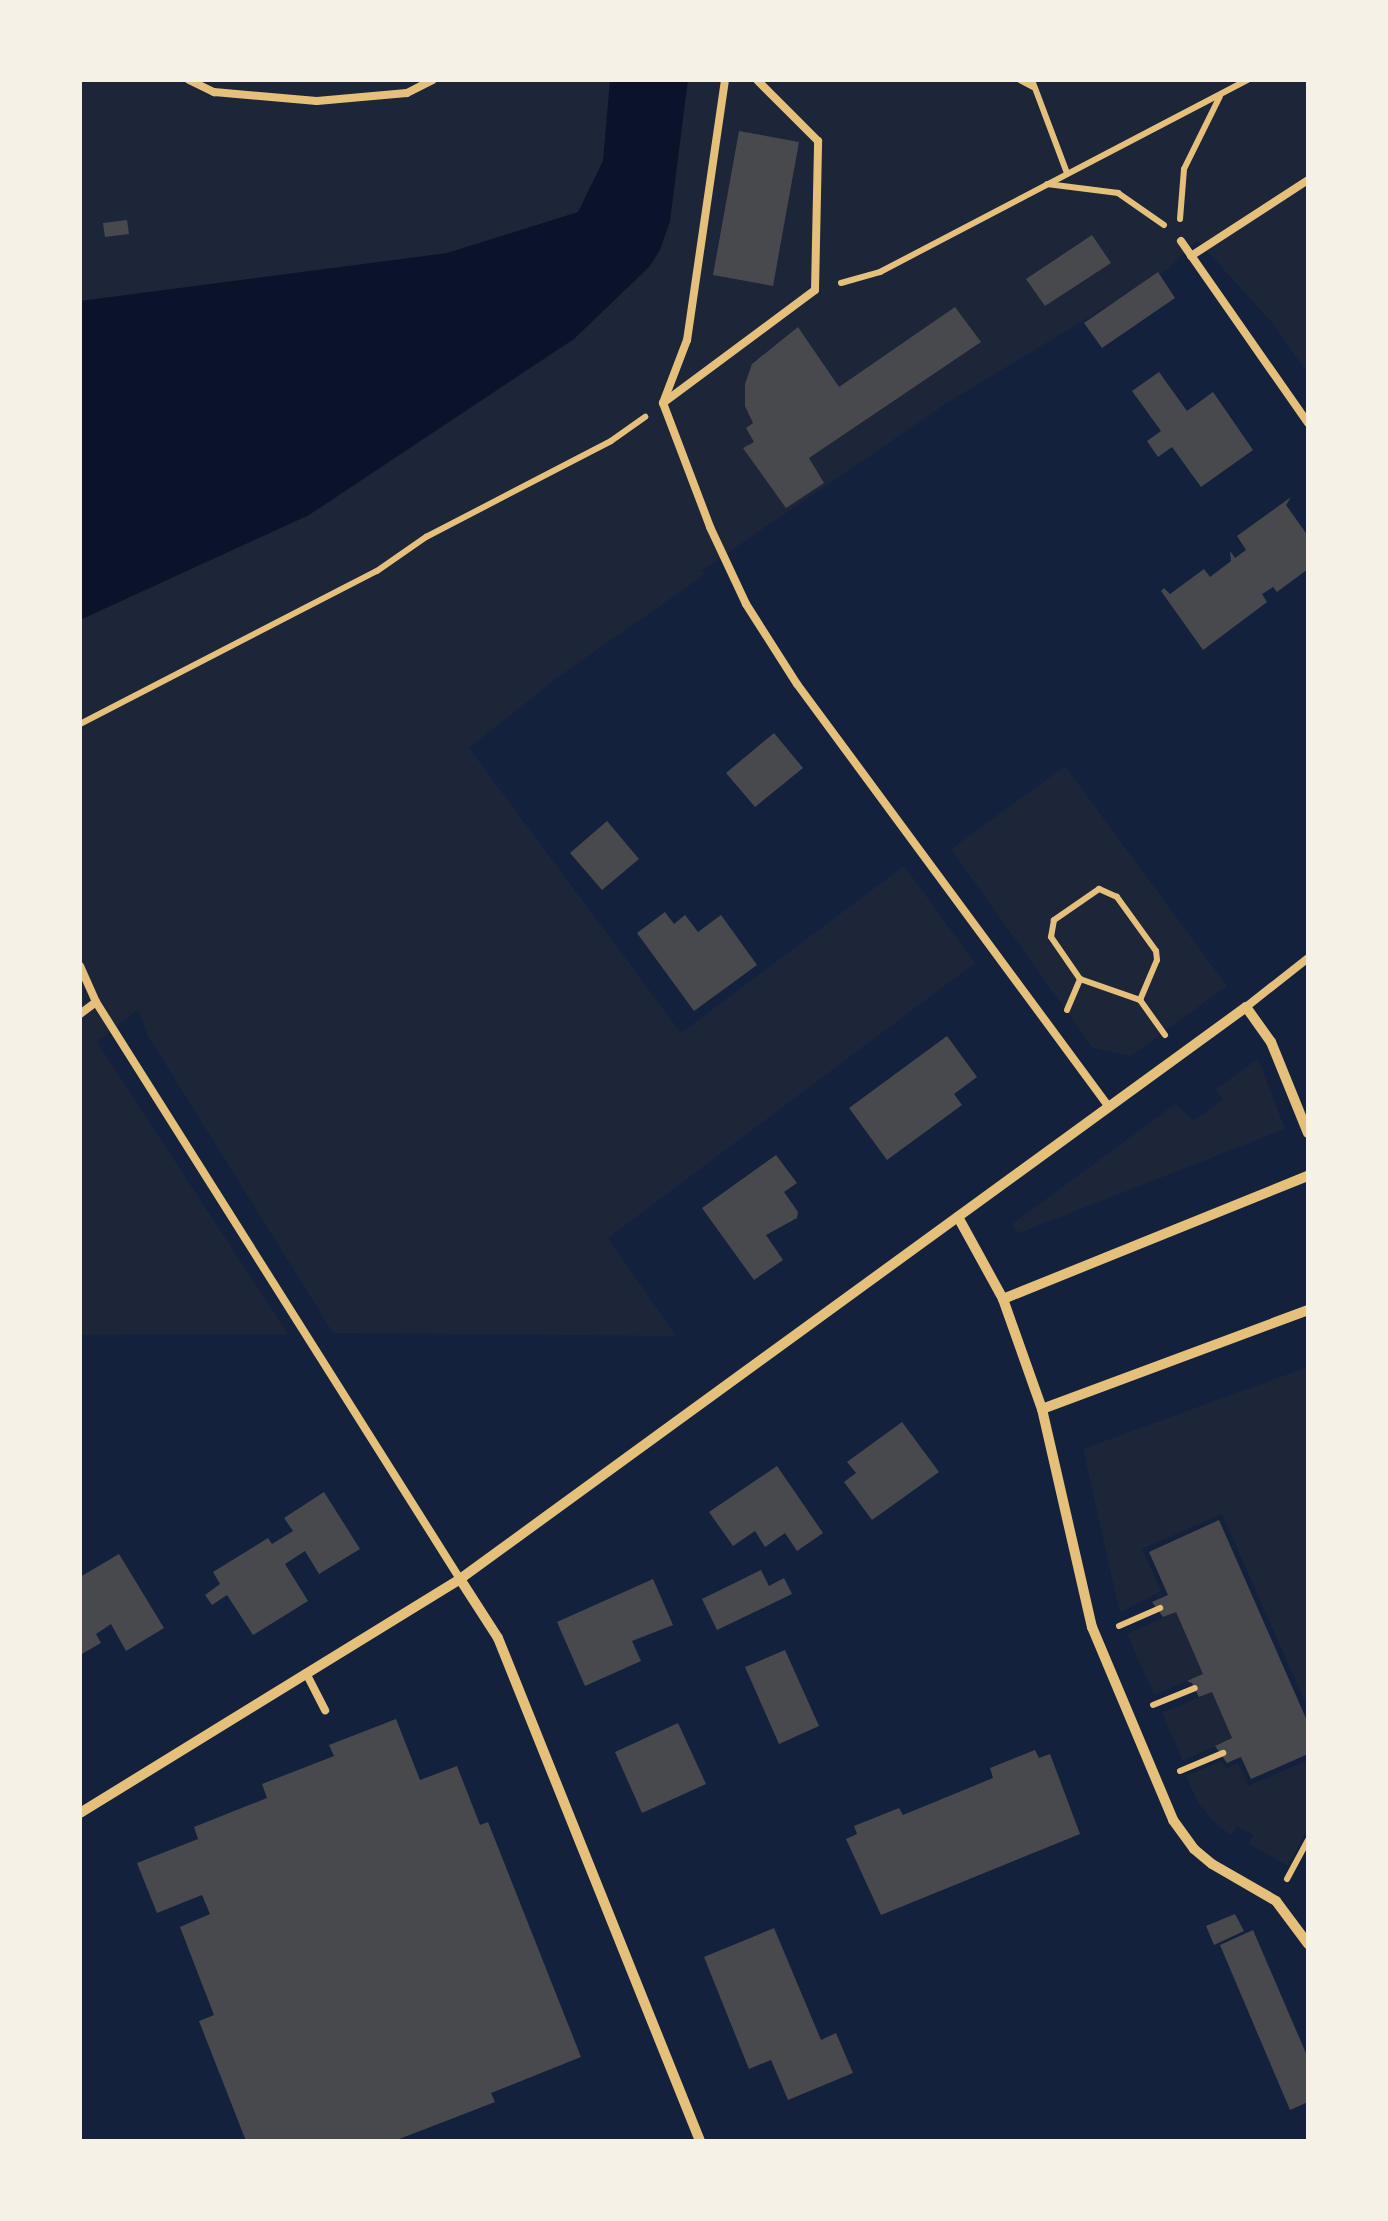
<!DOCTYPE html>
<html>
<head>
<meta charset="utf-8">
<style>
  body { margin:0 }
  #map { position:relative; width:1388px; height:2221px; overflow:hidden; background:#14213d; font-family:Arial,sans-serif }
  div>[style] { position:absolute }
  .green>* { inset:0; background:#1d2539 }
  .water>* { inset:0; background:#0b132b }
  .building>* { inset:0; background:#48494c }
  .path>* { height:6px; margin:-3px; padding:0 3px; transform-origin:3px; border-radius:3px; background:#e5c07b }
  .service>* { height:8px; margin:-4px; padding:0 4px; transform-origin:4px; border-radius:4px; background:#e5c07b }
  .minor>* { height:10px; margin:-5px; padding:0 5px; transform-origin:5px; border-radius:5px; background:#e5c07b }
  span { translate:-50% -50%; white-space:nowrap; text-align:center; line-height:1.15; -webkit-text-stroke:8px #f6f1e7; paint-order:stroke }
  .frame { position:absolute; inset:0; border:82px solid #f6f1e7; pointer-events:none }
</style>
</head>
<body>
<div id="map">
  <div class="green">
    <div style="clip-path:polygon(80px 80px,1308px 80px,1308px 374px,1274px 325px,1197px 240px,1167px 270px,950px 401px,701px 571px,706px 571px,697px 580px,558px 677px,469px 748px,681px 1033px,904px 866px,975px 963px,608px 1238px,676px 1336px,333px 1333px,147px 1034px,138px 1009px,97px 1042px,288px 1334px,80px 1335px)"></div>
    <div style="clip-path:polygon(1065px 766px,1227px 986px,1131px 1056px,1093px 1048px,951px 849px)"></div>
    <div style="clip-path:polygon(1258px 1059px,1285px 1129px,1019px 1233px,1011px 1225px,1175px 1104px,1194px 1121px,1223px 1099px,1216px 1089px)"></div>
    <div style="clip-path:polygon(1308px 1367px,1308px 1709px,1222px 1514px,1142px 1549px,1161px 1591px,1120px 1613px,1083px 1449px)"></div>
    <div style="clip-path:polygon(1176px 1612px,1203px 1674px,1154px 1695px,1127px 1634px)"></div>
    <div style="clip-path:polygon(1212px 1692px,1232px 1738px,1183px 1761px,1162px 1713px)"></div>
    <div style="clip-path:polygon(1308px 1760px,1308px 1828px,1288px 1866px,1249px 1844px,1253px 1835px,1237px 1826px,1231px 1835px,1218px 1826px,1199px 1804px,1186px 1776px,1222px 1761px,1226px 1769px,1238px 1763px,1248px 1786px)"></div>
  </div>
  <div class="water">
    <div style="clip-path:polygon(610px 80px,688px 80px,670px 221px,660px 250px,649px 267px,574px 339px,309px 515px,80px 620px,80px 301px,447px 253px,578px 212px,603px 161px)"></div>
  </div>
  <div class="building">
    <div style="clip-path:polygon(739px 131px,799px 142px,773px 286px,713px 275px)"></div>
    <div style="clip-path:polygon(127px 220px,129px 234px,105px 237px,103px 223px)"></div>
    <div style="clip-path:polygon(1092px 235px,1111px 263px,1045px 306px,1026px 279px)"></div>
    <div style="clip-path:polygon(1158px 272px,1175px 298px,1102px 348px,1084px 323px)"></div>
    <div style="clip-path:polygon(955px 307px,981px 342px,809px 458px,824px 483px,786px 508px,743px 448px,754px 442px,746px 428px,753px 423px,745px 406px,745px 384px,752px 364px,798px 327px,839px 387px)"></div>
    <div style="clip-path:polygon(1159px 372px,1187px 411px,1213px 392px,1253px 450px,1201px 487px,1172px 447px,1158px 457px,1147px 441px,1161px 431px,1132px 391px)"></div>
    <div style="clip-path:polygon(1291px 497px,1286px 505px,1308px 536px,1308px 569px,1277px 592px,1273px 587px,1262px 594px,1267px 602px,1203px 650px,1161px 591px,1164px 588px,1170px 594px,1204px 569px,1210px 577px,1231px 561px,1230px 551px,1235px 558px,1246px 550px,1237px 536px)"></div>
    <div style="clip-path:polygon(774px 733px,803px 768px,755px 807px,726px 773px)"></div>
    <div style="clip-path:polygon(607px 821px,639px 859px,602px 890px,570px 853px)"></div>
    <div style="clip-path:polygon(665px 912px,674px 924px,685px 915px,698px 932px,721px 915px,757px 965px,694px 1011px,637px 933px)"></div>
    <div style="clip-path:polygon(947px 1036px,977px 1077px,954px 1094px,962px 1105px,887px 1160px,849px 1108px)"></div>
    <div style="clip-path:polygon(776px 1155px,797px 1183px,784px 1192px,798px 1212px,797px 1218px,766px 1235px,783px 1260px,754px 1280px,702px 1208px)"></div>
    <div style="clip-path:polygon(902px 1422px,939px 1472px,872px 1520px,844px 1482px,856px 1473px,847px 1462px)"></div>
    <div style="clip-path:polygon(777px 1466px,823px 1533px,797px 1551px,785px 1533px,765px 1547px,755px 1531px,733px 1546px,709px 1512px)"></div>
    <div style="clip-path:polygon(324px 1492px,360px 1549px,319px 1574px,305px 1551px,285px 1564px,308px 1601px,253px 1635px,227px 1595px,212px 1605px,205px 1595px,220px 1584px,213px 1572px,268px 1538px,272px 1544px,293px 1531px,284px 1518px)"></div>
    <div style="clip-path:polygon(1219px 1520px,1308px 1723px,1308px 1754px,1251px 1779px,1241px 1757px,1227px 1763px,1215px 1746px,1232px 1738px,1212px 1692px,1199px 1697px,1192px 1683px,1187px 1681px,1203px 1674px,1176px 1612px,1163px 1617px,1152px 1602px,1168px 1595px,1149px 1552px)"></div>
    <div style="clip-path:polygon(119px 1554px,164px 1628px,126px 1651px,111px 1624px,96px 1634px,101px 1643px,80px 1655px,80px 1577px)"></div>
    <div style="clip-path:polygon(761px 1570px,769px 1586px,784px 1578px,792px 1594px,717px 1630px,702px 1599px)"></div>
    <div style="clip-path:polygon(653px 1579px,673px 1625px,632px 1641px,641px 1661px,585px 1686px,557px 1622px)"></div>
    <div style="clip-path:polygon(785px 1650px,819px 1726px,779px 1744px,745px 1667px)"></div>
    <div style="clip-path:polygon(396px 1719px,420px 1780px,457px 1766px,480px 1825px,488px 1822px,581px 2057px,491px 2093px,495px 2102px,394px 2141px,246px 2141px,199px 2021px,214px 2015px,180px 1927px,210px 1914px,202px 1895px,157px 1913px,137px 1863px,198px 1839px,194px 1827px,267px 1798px,262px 1784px,334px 1756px,329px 1745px)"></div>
    <div style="clip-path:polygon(678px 1723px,706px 1784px,642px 1813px,615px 1752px)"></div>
    <div style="clip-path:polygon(1035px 1750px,1039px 1758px,1050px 1754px,1080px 1834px,881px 1915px,846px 1839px,857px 1834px,854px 1826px,899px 1808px,903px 1815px,993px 1778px,990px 1768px)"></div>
    <div style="clip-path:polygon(1235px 1914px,1244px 1931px,1214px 1945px,1206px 1926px)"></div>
    <div style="clip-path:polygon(774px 1928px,821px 2040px,836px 2033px,853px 2073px,788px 2100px,771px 2060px,749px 2069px,704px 1957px)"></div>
    <div style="clip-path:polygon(1253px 1930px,1308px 2058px,1308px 2102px,1290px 2110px,1220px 1945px)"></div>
  </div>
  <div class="path">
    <div style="left:1020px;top:80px;width:15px;rotate:28deg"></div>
    <div style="left:1032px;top:80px;width:99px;rotate:69.4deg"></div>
    <div style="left:1047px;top:184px;width:72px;rotate:7.2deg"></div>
    <div style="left:1118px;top:193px;width:56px;rotate:34.8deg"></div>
    <div style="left:1180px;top:219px;width:50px;rotate:-85.4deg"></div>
    <div style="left:1184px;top:169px;width:81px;rotate:-63.7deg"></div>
    <div style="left:841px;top:283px;width:41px;rotate:-15.8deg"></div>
    <div style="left:880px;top:272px;width:415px;rotate:-27.6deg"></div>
    <div style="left:80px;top:724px;width:334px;rotate:-27.3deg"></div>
    <div style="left:377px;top:571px;width:60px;rotate:-34.8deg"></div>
    <div style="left:426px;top:537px;width:208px;rotate:-27.4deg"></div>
    <div style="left:611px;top:441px;width:42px;rotate:-35.2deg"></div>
    <div style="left:1140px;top:1000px;width:43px;rotate:-67deg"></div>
    <div style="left:1157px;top:960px;width:9px;rotate:-96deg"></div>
    <div style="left:1156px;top:951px;width:67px;rotate:-125.8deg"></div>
    <div style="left:1117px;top:897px;width:20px;rotate:-156deg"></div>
    <div style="left:1099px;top:889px;width:55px;rotate:145.4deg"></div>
    <div style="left:1054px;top:920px;width:17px;rotate:100deg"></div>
    <div style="left:1051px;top:937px;width:51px;rotate:55.4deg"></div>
    <div style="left:1080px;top:979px;width:64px;rotate:19.3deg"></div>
    <div style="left:1140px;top:1000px;width:43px;rotate:54.5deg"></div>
    <div style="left:1067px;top:1010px;width:34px;rotate:-67deg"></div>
    <div style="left:1119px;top:1626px;width:45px;rotate:-23.7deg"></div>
    <div style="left:1153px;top:1705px;width:45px;rotate:-22deg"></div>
    <div style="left:1180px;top:1771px;width:47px;rotate:-22.7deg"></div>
    <div style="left:1287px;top:1879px;width:44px;rotate:-61.7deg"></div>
  </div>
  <div class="service">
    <div style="left:189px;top:80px;width:28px;rotate:26deg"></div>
    <div style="left:214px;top:92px;width:103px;rotate:5deg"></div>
    <div style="left:317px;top:101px;width:90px;rotate:-5.1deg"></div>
    <div style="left:407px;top:93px;width:29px;rotate:-27deg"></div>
    <div style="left:725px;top:80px;width:263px;rotate:98.3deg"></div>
    <div style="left:687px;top:340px;width:67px;rotate:110.9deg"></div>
    <div style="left:663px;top:403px;width:133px;rotate:69.2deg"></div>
    <div style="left:710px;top:527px;width:85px;rotate:64.9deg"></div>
    <div style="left:746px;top:604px;width:95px;rotate:57.5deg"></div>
    <div style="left:797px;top:684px;width:526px;rotate:53.59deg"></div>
    <div style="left:1181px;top:241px;width:222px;rotate:55.1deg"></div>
    <div style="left:1191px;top:256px;width:140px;rotate:-33deg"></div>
    <div style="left:663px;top:403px;width:189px;rotate:-36.6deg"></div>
    <div style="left:815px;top:290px;width:149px;rotate:-88.8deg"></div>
    <div style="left:818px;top:141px;width:86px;rotate:-135deg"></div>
    <div style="left:80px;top:966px;width:39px;rotate:66deg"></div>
    <div style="left:96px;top:1002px;width:682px;rotate:57.75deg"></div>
    <div style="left:1246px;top:1007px;width:79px;rotate:-38.3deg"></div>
    <div style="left:80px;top:1014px;width:20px;rotate:-37deg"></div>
    <div style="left:306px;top:1673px;width:42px;rotate:62.8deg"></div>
  </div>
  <div class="minor">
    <div style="left:958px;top:1217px;width:94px;rotate:61.2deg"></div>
    <div style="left:1003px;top:1299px;width:117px;rotate:70.5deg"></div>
    <div style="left:1042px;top:1409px;width:224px;rotate:77.1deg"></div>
    <div style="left:1092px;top:1627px;width:209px;rotate:67.2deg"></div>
    <div style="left:1173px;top:1820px;width:36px;rotate:54deg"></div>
    <div style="left:1194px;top:1849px;width:23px;rotate:40deg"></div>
    <div style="left:1212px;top:1864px;width:74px;rotate:30deg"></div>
    <div style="left:1276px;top:1901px;width:54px;rotate:53.3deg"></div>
    <div style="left:1003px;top:1299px;width:329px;rotate:-22deg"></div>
    <div style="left:1042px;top:1409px;width:284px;rotate:-20.4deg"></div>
    <div style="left:460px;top:1579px;width:70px;rotate:57.2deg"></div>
    <div style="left:498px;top:1638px;width:542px;rotate:68.12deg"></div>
    <div style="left:80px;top:1813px;width:446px;rotate:-31.6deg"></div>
    <div style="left:460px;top:1579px;width:972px;rotate:-36.04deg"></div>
    <div style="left:1246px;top:1007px;width:43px;rotate:54.5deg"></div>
    <div style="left:1271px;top:1042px;width:98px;rotate:67.9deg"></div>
  </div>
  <div class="frame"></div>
</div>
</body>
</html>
